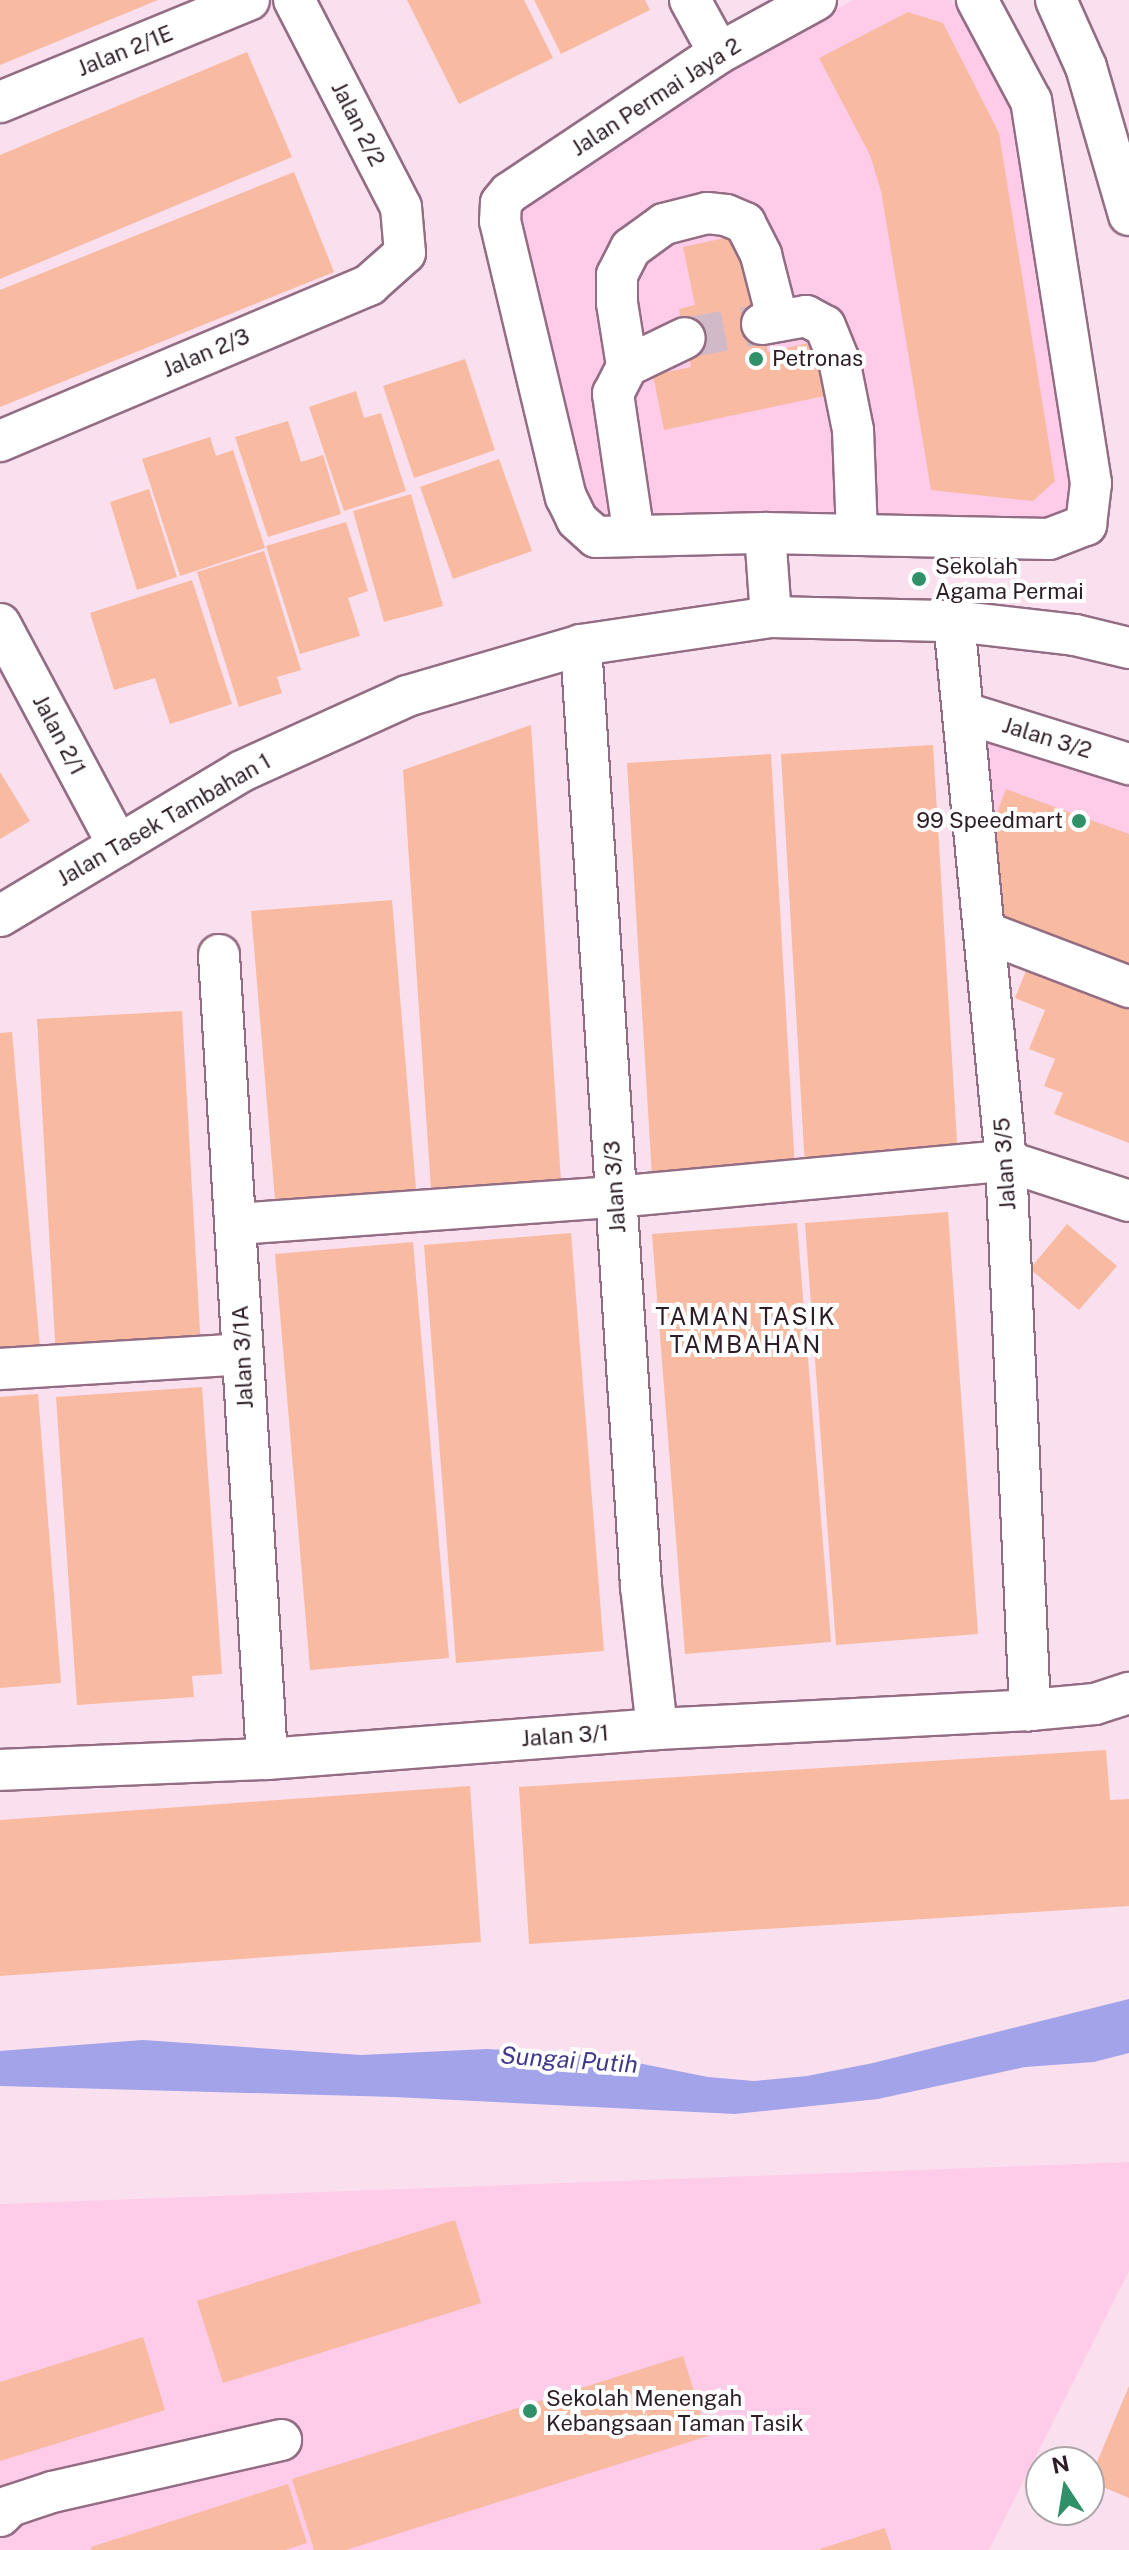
<!DOCTYPE html>
<html>
<head>
<meta charset="utf-8">
<style>
  body { margin:0 }
  #map { position:relative; width:1129px; height:2550px; overflow:hidden; background:#fae0ef; font-family:"Public Sans",sans-serif }
  div>[style] { position:absolute }
  .built>* { inset:0; background:#fecce9 }
  .water>* { inset:0; background:#a2a3e9 }
  .building>* { inset:0; background:#f8baa1 }
  .minor-tunnel>* { height:40px; margin-top:-20px; transform-origin:0; background:repeating-linear-gradient(90deg,#d1b9c7 0 40px,transparent 0 60px) }
  .roads { filter:drop-shadow(2px 0 #936d83) drop-shadow(-2px 0 #936d83) drop-shadow(0 2px #936d83) drop-shadow(0 -2px #936d83) }
  .minor>* { height:40px; margin:-20px; padding:0 20px; transform-origin:20px; border-radius:20px; background:#fff }
  .dots>* { width:22px; height:22px; translate:-50% -50%; box-sizing:border-box; border:4px solid #fff; border-radius:50% }
  span { translate:-50% -50%; white-space:nowrap; text-align:center; line-height:1.15; -webkit-text-stroke:8px #fff; paint-order:stroke }
  .street-label { font-size:22px; color:#2c1d26 }
  .poi-label { font-size:22px; color:#2c1d26 }
  .left { translate:0 -50%; text-align:left }
  .right { translate:-100% -50%; text-align:right }
  .neighbourhood-label { font-size:24px; color:#2c1d26; letter-spacing:2px }
  .water-label { font-size:24px; color:#40398a; font-style:italic }
  .north { position:absolute; left:1025px; top:2446px; width:80px; height:80px; box-sizing:border-box; background:#fff; border:2px solid #aba5a8; border-radius:50%; rotate:348deg; font-size:22px; font-weight:700; line-height:32px; text-align:center; color:#2c1d26 }
  .north::after { content:''; display:block; margin:auto; width:28px; height:36px; background:#2f9069; clip-path:polygon(50% 0,100% 100%,50% 72%,0 100%) }
</style>
</head>
<body>
<div id="map">
  <div class="built">
    <div style="clip-path:polygon(853px 0,951px 0,1014px 105px,1073px 465px,1071px 515px,1049px 523px,602px 519px,578px 486px,512px 207px,726px 70px)"></div>
    <div style="clip-path:polygon(984px 732px,1129px 785px,1129px 977px,992px 926px)"></div>
    <div style="clip-path:polygon(1129px 2162px,1129px 2271px,989px 2550px,0 2550px,0 2204px)"></div>
  </div>
  <div class="water">
    <div style="clip-path:polygon(1129px 1999px,1129px 2053px,1094px 2062px,1025px 2067px,878px 2099px,735px 2114px,394px 2097px,0 2086px,0 2051px,143px 2040px,361px 2055px,487px 2049px,559px 2053px,608px 2057px,708px 2077px,754px 2081px,807px 2076px,873px 2063px)"></div>
  </div>
  <div class="building">
    <div style="clip-path:polygon(0 0,158px 0,0 65px)"></div>
    <div style="clip-path:polygon(407px 0,524px 0,553px 58px,459px 104px)"></div>
    <div style="clip-path:polygon(534px 0,645px 0,650px 10px,561px 54px)"></div>
    <div style="clip-path:polygon(908px 12px,943px 23px,999px 133px,1055px 481px,1033px 501px,931px 490px,881px 191px,870px 155px,819px 58px)"></div>
    <div style="clip-path:polygon(247px 52px,292px 157px,0 279px,0 155px)"></div>
    <div style="clip-path:polygon(294px 172px,334px 272px,0 407px,0 290px)"></div>
    <div style="clip-path:polygon(743px 234px,768px 352px,818px 341px,829px 395px,664px 430px,653px 375px,691px 367px,679px 309px,695px 305px,683px 247px)"></div>
    <div style="clip-path:polygon(465px 359px,495px 450px,414px 478px,383px 386px)"></div>
    <div style="clip-path:polygon(356px 391px,364px 418px,381px 413px,406px 491px,344px 511px,309px 407px)"></div>
    <div style="clip-path:polygon(288px 421px,301px 462px,323px 455px,341px 514px,268px 537px,235px 437px)"></div>
    <div style="clip-path:polygon(210px 437px,216px 456px,233px 450px,265px 548px,180px 576px,142px 459px)"></div>
    <div style="clip-path:polygon(499px 459px,532px 551px,453px 579px,420px 487px)"></div>
    <div style="clip-path:polygon(149px 489px,177px 577px,137px 590px,110px 502px)"></div>
    <div style="clip-path:polygon(411px 494px,443px 606px,384px 622px,353px 511px)"></div>
    <div style="clip-path:polygon(346px 522px,368px 591px,348px 598px,360px 636px,300px 654px,266px 546px)"></div>
    <div style="clip-path:polygon(264px 551px,301px 670px,277px 677px,282px 693px,239px 707px,197px 572px)"></div>
    <div style="clip-path:polygon(192px 580px,232px 704px,170px 724px,155px 678px,114px 690px,90px 613px)"></div>
    <div style="clip-path:polygon(531px 725px,561px 1181px,431px 1190px,403px 770px)"></div>
    <div style="clip-path:polygon(933px 745px,958px 1158px,805px 1167px,781px 754px)"></div>
    <div style="clip-path:polygon(771px 754px,795px 1169px,652px 1177px,627px 763px)"></div>
    <div style="clip-path:polygon(0 772px,30px 821px,0 839px)"></div>
    <div style="clip-path:polygon(1006px 789px,1129px 834px,1129px 982px,995px 934px,988px 836px)"></div>
    <div style="clip-path:polygon(392px 900px,417px 1201px,276px 1212px,251px 911px)"></div>
    <div style="clip-path:polygon(1030px 961px,1129px 999px,1129px 1143px,1054px 1114px,1063px 1093px,1044px 1086px,1055px 1059px,1029px 1049px,1045px 1010px,1015px 998px)"></div>
    <div style="clip-path:polygon(182px 1011px,201px 1349px,56px 1358px,37px 1019px)"></div>
    <div style="clip-path:polygon(12px 1032px,41px 1359px,0 1362px,0 1033px)"></div>
    <div style="clip-path:polygon(948px 1212px,978px 1634px,836px 1645px,805px 1223px)"></div>
    <div style="clip-path:polygon(797px 1223px,831px 1642px,685px 1654px,652px 1234px)"></div>
    <div style="clip-path:polygon(1067px 1224px,1117px 1266px,1079px 1310px,1030px 1269px)"></div>
    <div style="clip-path:polygon(571px 1233px,604px 1651px,456px 1663px,424px 1245px)"></div>
    <div style="clip-path:polygon(413px 1242px,449px 1658px,310px 1670px,275px 1254px)"></div>
    <div style="clip-path:polygon(202px 1387px,222px 1674px,192px 1676px,194px 1697px,77px 1705px,56px 1397px)"></div>
    <div style="clip-path:polygon(38px 1394px,61px 1683px,0 1688px,0 1397px)"></div>
    <div style="clip-path:polygon(1106px 1750px,1110px 1800px,1129px 1799px,1129px 1906px,529px 1944px,519px 1787px)"></div>
    <div style="clip-path:polygon(470px 1786px,481px 1942px,0 1976px,0 1820px)"></div>
    <div style="clip-path:polygon(455px 2220px,481px 2303px,223px 2383px,197px 2301px)"></div>
    <div style="clip-path:polygon(143px 2337px,165px 2410px,0 2461px,0 2382px)"></div>
    <div style="clip-path:polygon(683px 2356px,708px 2436px,346px 2550px,314px 2550px,292px 2479px)"></div>
    <div style="clip-path:polygon(1129px 2386px,1129px 2498px,1089px 2481px)"></div>
    <div style="clip-path:polygon(288px 2484px,307px 2543px,285px 2550px,92px 2550px,91px 2547px)"></div>
    <div style="clip-path:polygon(885px 2528px,892px 2550px,820px 2550px,820px 2549px)"></div>
  </div>
  <div class="minor-tunnel">
    <div style="left:685px;top:338px;width:78px;rotate:-10.3deg"></div>
  </div>
  <div class="roads">
    <div class="minor">
      <div style="left:690px;top:0;width:60px;rotate:61.3deg"></div>
      <div style="left:816px;top:0;width:111px;rotate:151.3deg"></div>
      <div style="left:719px;top:53px;width:252px;rotate:146.3deg"></div>
      <div style="left:509px;top:193px;width:13px;rotate:129deg"></div>
      <div style="left:501px;top:203px;width:18px;rotate:93deg"></div>
      <div style="left:500px;top:221px;width:284px;rotate:76.6deg"></div>
      <div style="left:566px;top:497px;width:25px;rotate:64deg"></div>
      <div style="left:577px;top:520px;width:25px;rotate:42deg"></div>
      <div style="left:596px;top:537px;width:169px;rotate:-1.4deg"></div>
      <div style="left:765px;top:533px;width:284px;rotate:1.2deg"></div>
      <div style="left:1049px;top:539px;width:40px;rotate:-21deg"></div>
      <div style="left:1086px;top:525px;width:42px;rotate:-83.2deg"></div>
      <div style="left:1091px;top:483px;width:387px;rotate:-98.9deg"></div>
      <div style="left:1031px;top:101px;width:115px;rotate:-118.1deg"></div>
      <div style="left:1056px;top:0;width:73px;rotate:65.9deg"></div>
      <div style="left:1086px;top:67px;width:154px;rotate:73.8deg"></div>
      <div style="left:0;top:102px;width:269px;rotate:-22.3deg"></div>
      <div style="left:762px;top:324px;width:45px;rotate:-10.3deg"></div>
      <div style="left:806px;top:316px;width:21px;rotate:28deg"></div>
      <div style="left:825px;top:326px;width:37px;rotate:68deg"></div>
      <div style="left:839px;top:360px;width:71px;rotate:78.7deg"></div>
      <div style="left:853px;top:430px;width:105px;rotate:87.8deg"></div>
      <div style="left:627px;top:366px;width:64px;rotate:-99deg"></div>
      <div style="left:617px;top:303px;width:28px;rotate:-90deg"></div>
      <div style="left:617px;top:275px;width:30px;rotate:-63deg"></div>
      <div style="left:631px;top:248px;width:41px;rotate:-36deg"></div>
      <div style="left:664px;top:224px;width:44px;rotate:-14.3deg"></div>
      <div style="left:707px;top:213px;width:19px;rotate:6deg"></div>
      <div style="left:726px;top:215px;width:21px;rotate:23deg"></div>
      <div style="left:745px;top:223px;width:36px;rotate:63deg"></div>
      <div style="left:761px;top:255px;width:68px;rotate:75.6deg"></div>
      <div style="left:0;top:441px;width:401px;rotate:-22.9deg"></div>
      <div style="left:369px;top:285px;width:48px;rotate:-41.6deg"></div>
      <div style="left:405px;top:253px;width:46px;rotate:-95deg"></div>
      <div style="left:401px;top:207px;width:233px;rotate:-117.3deg"></div>
      <div style="left:765px;top:533px;width:84px;rotate:85.9deg"></div>
      <div style="left:634px;top:536px;width:144px;rotate:-98.4deg"></div>
      <div style="left:613px;top:394px;width:31px;rotate:-63deg"></div>
      <div style="left:627px;top:366px;width:64px;rotate:-25.8deg"></div>
      <div style="left:954px;top:621px;width:542px;rotate:84.5deg"></div>
      <div style="left:1006px;top:1161px;width:550px;rotate:87.5deg"></div>
      <div style="left:0;top:624px;width:251px;rotate:61.9deg"></div>
      <div style="left:581px;top:645px;width:943px;rotate:86.35deg"></div>
      <div style="left:641px;top:1586px;width:144px;rotate:83.6deg"></div>
      <div style="left:965px;top:713px;width:172px;rotate:17.3deg"></div>
      <div style="left:0;top:916px;width:282px;rotate:-30.9deg"></div>
      <div style="left:242px;top:771px;width:181px;rotate:-24.4deg"></div>
      <div style="left:407px;top:696px;width:181px;rotate:-16.3deg"></div>
      <div style="left:581px;top:645px;width:192px;rotate:-8.4deg"></div>
      <div style="left:771px;top:617px;width:183px;rotate:1.3deg"></div>
      <div style="left:954px;top:621px;width:122px;rotate:6.6deg"></div>
      <div style="left:1075px;top:635px;width:56px;rotate:13.5deg"></div>
      <div style="left:985px;top:932px;width:154px;rotate:20.9deg"></div>
      <div style="left:219px;top:955px;width:805px;rotate:86.58deg"></div>
      <div style="left:236px;top:1224px;width:380px;rotate:-4.1deg"></div>
      <div style="left:615px;top:1197px;width:393px;rotate:-5.3deg"></div>
      <div style="left:1006px;top:1161px;width:129px;rotate:18deg"></div>
      <div style="left:0;top:1369px;width:243px;rotate:-3.5deg"></div>
      <div style="left:0;top:1770px;width:267px;rotate:-2.4deg"></div>
      <div style="left:267px;top:1759px;width:391px;rotate:-4.4deg"></div>
      <div style="left:657px;top:1729px;width:373px;rotate:-2.9deg"></div>
      <div style="left:1030px;top:1710px;width:65px;rotate:-5.3deg"></div>
      <div style="left:1095px;top:1704px;width:36px;rotate:-18deg"></div>
      <div style="left:0;top:2516px;width:14px;rotate:-45deg"></div>
      <div style="left:10px;top:2506px;width:44px;rotate:-18.4deg"></div>
      <div style="left:52px;top:2492px;width:235px;rotate:-12.8deg"></div>
    </div>
  </div>
  <div class="dots">
    <div style="left:756px;top:359px;background:#2f9069"></div>
    <div style="left:919px;top:579px;background:#2f9069"></div>
    <div style="left:1079px;top:821px;background:#2f9069"></div>
    <div style="left:530px;top:2411px;background:#2f9069"></div>
  </div>
  <div class="street-label">
    <span style="left:125px;top:51px;rotate:-22deg">Jalan 2/1E</span>
    <span style="left:656px;top:97px;rotate:-33deg">Jalan Permai Jaya 2</span>
    <span style="left:358px;top:124px;rotate:63deg">Jalan 2/2</span>
    <span style="left:206px;top:353px;rotate:-23deg">Jalan 2/3</span>
    <span style="left:59px;top:735px;rotate:62deg">Jalan 2/1</span>
    <span style="left:1047px;top:738px;rotate:17deg">Jalan 3/2</span>
    <span style="left:164px;top:820px;rotate:-30deg">Jalan Tasek Tambahan 1</span>
    <span style="left:1005px;top:1164px;rotate:-94deg">Jalan 3/5</span>
    <span style="left:615px;top:1187px;rotate:-94deg">Jalan 3/3</span>
    <span style="left:243px;top:1357px;rotate:-93deg">Jalan 3/1A</span>
    <span style="left:565px;top:1736px;rotate:-4deg">Jalan 3/1</span>
  </div>
  <div class="poi-label">
    <span class="left" style="left:772px;top:359px">Petronas</span>
    <span class="left" style="left:935px;top:579px">Sekolah<br>Agama Permai</span>
    <span class="right" style="left:1063px;top:821px">99 Speedmart</span>
    <span class="left" style="left:546px;top:2411px">Sekolah Menengah<br>Kebangsaan Taman Tasik</span>
  </div>
  <div class="neighbourhood-label">
    <span style="left:746px;top:1331px">TAMAN TASIK<br>TAMBAHAN</span>
  </div>
  <div class="water-label">
    <span style="left:569px;top:2060px;rotate:4deg">Sungai Putih</span>
  </div>
  <div class="north">N</div>
</div>
</body>
</html>
